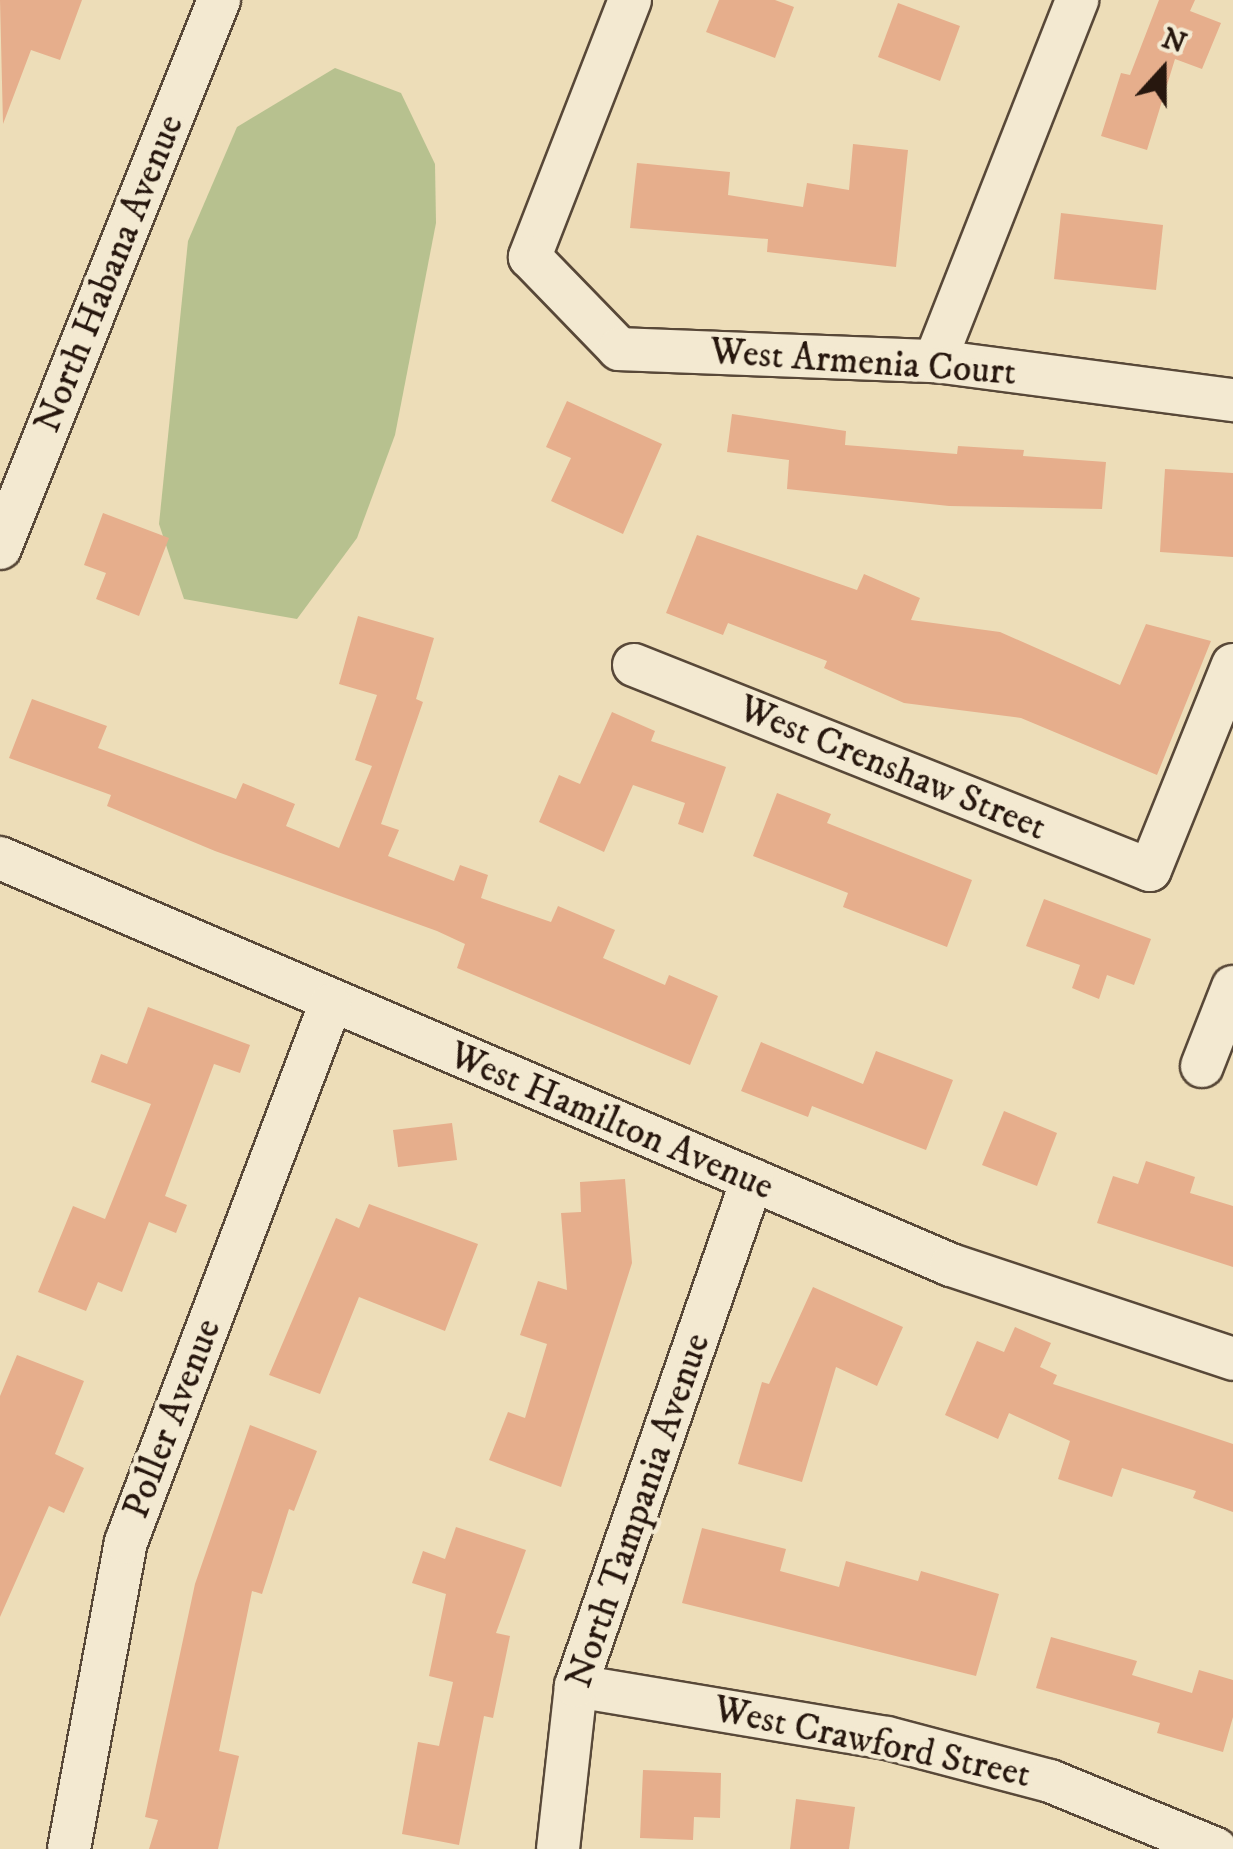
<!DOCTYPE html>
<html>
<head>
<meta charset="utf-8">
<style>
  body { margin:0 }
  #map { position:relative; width:1233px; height:1849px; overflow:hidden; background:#edddb8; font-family:"IM FELL DW Pica",serif }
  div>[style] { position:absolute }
  .green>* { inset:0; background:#b7c18f }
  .building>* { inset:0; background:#e6ae8c }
  .roads { filter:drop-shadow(2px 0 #584838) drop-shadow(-2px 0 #584838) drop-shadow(0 2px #584838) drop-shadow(0 -2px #584838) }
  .minor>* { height:42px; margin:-21px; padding:0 21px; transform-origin:21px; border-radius:21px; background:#f3e9d1 }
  span { translate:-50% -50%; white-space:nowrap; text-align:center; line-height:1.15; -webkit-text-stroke:9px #f3e9d1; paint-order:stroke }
  .street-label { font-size:38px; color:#27170e }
  .north { position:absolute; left:1113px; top:20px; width:100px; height:100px; -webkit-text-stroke:8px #f3e9d1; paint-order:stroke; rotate:21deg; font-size:28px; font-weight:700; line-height:40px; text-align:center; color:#27170e }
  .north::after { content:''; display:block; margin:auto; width:35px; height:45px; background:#27170e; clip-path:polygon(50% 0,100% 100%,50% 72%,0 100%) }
</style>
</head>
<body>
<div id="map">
  <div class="green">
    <div style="clip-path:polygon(335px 68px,401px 93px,435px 164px,436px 223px,395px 435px,357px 538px,297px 619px,184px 599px,159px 524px,188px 241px,237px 127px)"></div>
  </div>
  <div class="building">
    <div style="clip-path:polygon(0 0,82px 0,60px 60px,31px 50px,3px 124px)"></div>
    <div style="clip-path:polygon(719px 0,775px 0,794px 7px,775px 58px,706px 32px)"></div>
    <div style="clip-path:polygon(1159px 0,1195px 0,1190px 11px,1221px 23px,1202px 69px,1175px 59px,1147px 150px,1101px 136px,1121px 73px,1130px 75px)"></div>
    <div style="clip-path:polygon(898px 3px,960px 26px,940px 81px,878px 57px)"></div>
    <div style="clip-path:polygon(853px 144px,908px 150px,896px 267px,767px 252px,768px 239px,630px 228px,637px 163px,730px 172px,728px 195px,803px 207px,807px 183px,849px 190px)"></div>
    <div style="clip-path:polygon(1061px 213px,1163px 225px,1156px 290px,1054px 279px)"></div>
    <div style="clip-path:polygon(567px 401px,662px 444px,623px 534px,551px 501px,571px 458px,546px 447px)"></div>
    <div style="clip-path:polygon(732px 414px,846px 431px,845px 445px,957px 454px,958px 446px,1024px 450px,1023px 456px,1106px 462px,1102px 509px,949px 506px,787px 489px,789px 460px,727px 452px)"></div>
    <div style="clip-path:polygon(1165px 469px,1233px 473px,1233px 557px,1160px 552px)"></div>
    <div style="clip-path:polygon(103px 513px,169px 538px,139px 616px,96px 599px,106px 573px,84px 565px)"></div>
    <div style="clip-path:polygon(697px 535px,857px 590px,864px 574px,920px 598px,911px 620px,1000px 632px,1120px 685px,1146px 624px,1211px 641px,1157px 775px,1021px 718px,904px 703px,824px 668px,827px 661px,728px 623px,723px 635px,666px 613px)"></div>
    <div style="clip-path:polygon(358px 616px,434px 638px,416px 699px,423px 702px,381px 824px,399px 830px,388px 856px,454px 881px,460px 865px,488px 875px,481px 898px,551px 922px,558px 906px,615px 930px,603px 958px,665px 985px,669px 975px,718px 996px,690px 1065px,457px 968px,465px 944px,437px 931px,215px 851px,107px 806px,111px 795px,9px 758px,32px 699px,107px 726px,98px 748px,236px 799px,243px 783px,295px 804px,286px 826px,339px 848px,372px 766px,355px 760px,377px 695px,339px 684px)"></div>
    <div style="clip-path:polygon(612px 712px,655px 731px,651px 741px,726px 767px,703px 833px,678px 824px,685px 803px,633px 785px,604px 852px,539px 822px,559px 775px,580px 784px)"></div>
    <div style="clip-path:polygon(777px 793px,831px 814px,827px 823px,972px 880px,947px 947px,843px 907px,848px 893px,753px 856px)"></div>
    <div style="clip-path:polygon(1044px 899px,1151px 939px,1134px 985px,1107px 975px,1099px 999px,1072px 988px,1080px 965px,1026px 946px)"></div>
    <div style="clip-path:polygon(148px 1007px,250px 1045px,240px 1073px,214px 1064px,165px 1196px,187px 1205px,176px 1233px,149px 1222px,122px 1292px,98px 1282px,86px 1311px,38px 1292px,73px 1206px,105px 1219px,151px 1104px,91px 1082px,101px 1054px,127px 1064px)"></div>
    <div style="clip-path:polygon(761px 1042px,863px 1084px,876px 1051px,953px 1080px,926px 1150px,812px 1106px,808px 1117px,741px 1091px)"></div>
    <div style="clip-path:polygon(1004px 1111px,1057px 1133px,1037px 1186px,982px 1165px)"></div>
    <div style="clip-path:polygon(452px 1123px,457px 1160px,398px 1167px,393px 1130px)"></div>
    <div style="clip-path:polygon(1146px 1161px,1195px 1177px,1190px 1193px,1233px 1206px,1233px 1267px,1097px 1223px,1113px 1176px,1138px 1184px)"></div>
    <div style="clip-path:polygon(625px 1179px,632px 1263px,561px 1487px,489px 1460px,508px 1412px,525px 1418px,547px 1344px,520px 1335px,538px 1281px,567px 1290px,561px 1213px,581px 1212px,580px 1182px)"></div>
    <div style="clip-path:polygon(369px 1204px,478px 1244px,445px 1331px,359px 1297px,320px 1394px,269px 1375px,336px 1218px,359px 1228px)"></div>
    <div style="clip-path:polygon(813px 1287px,903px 1327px,877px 1386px,836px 1367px,802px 1482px,738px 1464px,762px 1382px,769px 1384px)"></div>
    <div style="clip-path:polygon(1015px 1327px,1051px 1343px,1040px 1367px,1057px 1375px,1053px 1384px,1233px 1444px,1233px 1512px,1193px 1498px,1196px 1491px,1122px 1468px,1112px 1497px,1058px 1479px,1070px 1441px,1009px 1413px,998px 1439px,945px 1415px,977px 1341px,1004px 1352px)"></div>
    <div style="clip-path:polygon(17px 1355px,84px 1381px,55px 1454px,84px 1468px,64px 1513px,49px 1506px,0 1617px,0 1396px)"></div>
    <div style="clip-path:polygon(250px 1425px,317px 1451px,294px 1511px,289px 1509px,262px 1594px,252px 1591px,219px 1751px,239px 1756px,218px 1849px,149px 1849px,158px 1820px,145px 1817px,195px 1584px)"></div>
    <div style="clip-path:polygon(456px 1527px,526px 1550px,496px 1633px,510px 1636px,493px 1718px,484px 1716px,459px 1845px,402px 1834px,418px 1742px,439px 1746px,453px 1682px,429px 1676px,446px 1594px,412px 1583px,423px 1551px,445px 1559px)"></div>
    <div style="clip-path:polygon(702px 1528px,786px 1549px,780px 1571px,839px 1587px,846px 1561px,918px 1581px,921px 1571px,999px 1594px,976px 1676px,682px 1603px)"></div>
    <div style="clip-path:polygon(1051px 1637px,1137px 1661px,1132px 1675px,1192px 1693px,1199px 1670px,1233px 1680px,1233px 1717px,1223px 1752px,1157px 1733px,1160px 1723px,1036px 1688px)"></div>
    <div style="clip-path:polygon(643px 1770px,721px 1773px,720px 1818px,694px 1817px,693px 1840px,640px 1838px)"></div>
    <div style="clip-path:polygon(796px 1799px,855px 1807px,849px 1849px,790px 1849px)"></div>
  </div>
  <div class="roads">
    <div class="minor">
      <div style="left:630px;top:0;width:276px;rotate:111.3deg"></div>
      <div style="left:530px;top:257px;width:128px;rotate:45.9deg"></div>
      <div style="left:619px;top:349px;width:316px;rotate:2.2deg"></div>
      <div style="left:935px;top:361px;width:301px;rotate:7.5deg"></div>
      <div style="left:935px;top:361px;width:388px;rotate:-68.5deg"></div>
      <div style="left:0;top:548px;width:590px;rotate:-68.22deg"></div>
      <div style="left:634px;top:665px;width:555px;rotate:21.67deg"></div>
      <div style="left:1150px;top:870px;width:221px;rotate:-68deg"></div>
      <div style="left:0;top:858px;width:1034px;rotate:23.17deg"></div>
      <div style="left:951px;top:1265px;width:297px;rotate:18.4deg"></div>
      <div style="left:1202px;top:1066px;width:85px;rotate:-68.6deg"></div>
      <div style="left:576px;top:1686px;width:315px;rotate:9.5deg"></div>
      <div style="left:887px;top:1738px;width:169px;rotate:14.8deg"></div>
      <div style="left:1050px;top:1781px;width:179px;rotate:22.3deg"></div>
      <div style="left:69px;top:1849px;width:312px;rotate:-79.5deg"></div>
      <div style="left:126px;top:1542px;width:574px;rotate:-69.2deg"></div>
      <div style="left:558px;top:1849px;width:164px;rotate:-83.7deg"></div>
      <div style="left:576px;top:1686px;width:536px;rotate:-70.82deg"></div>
    </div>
  </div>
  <div class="street-label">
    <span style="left:110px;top:274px;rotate:-68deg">North Habana Avenue</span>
    <span style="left:863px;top:363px;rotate:4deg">West Armenia Court</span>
    <span style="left:892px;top:769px;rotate:22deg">West Crenshaw Street</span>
    <span style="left:611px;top:1122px;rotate:23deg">West Hamilton Avenue</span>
    <span style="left:173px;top:1419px;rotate:-69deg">Poller Avenue</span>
    <span style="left:639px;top:1511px;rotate:-71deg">North Tampania Avenue</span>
    <span style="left:872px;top:1743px;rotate:12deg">West Crawford Street</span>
  </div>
  <div class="north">N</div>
</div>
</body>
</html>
